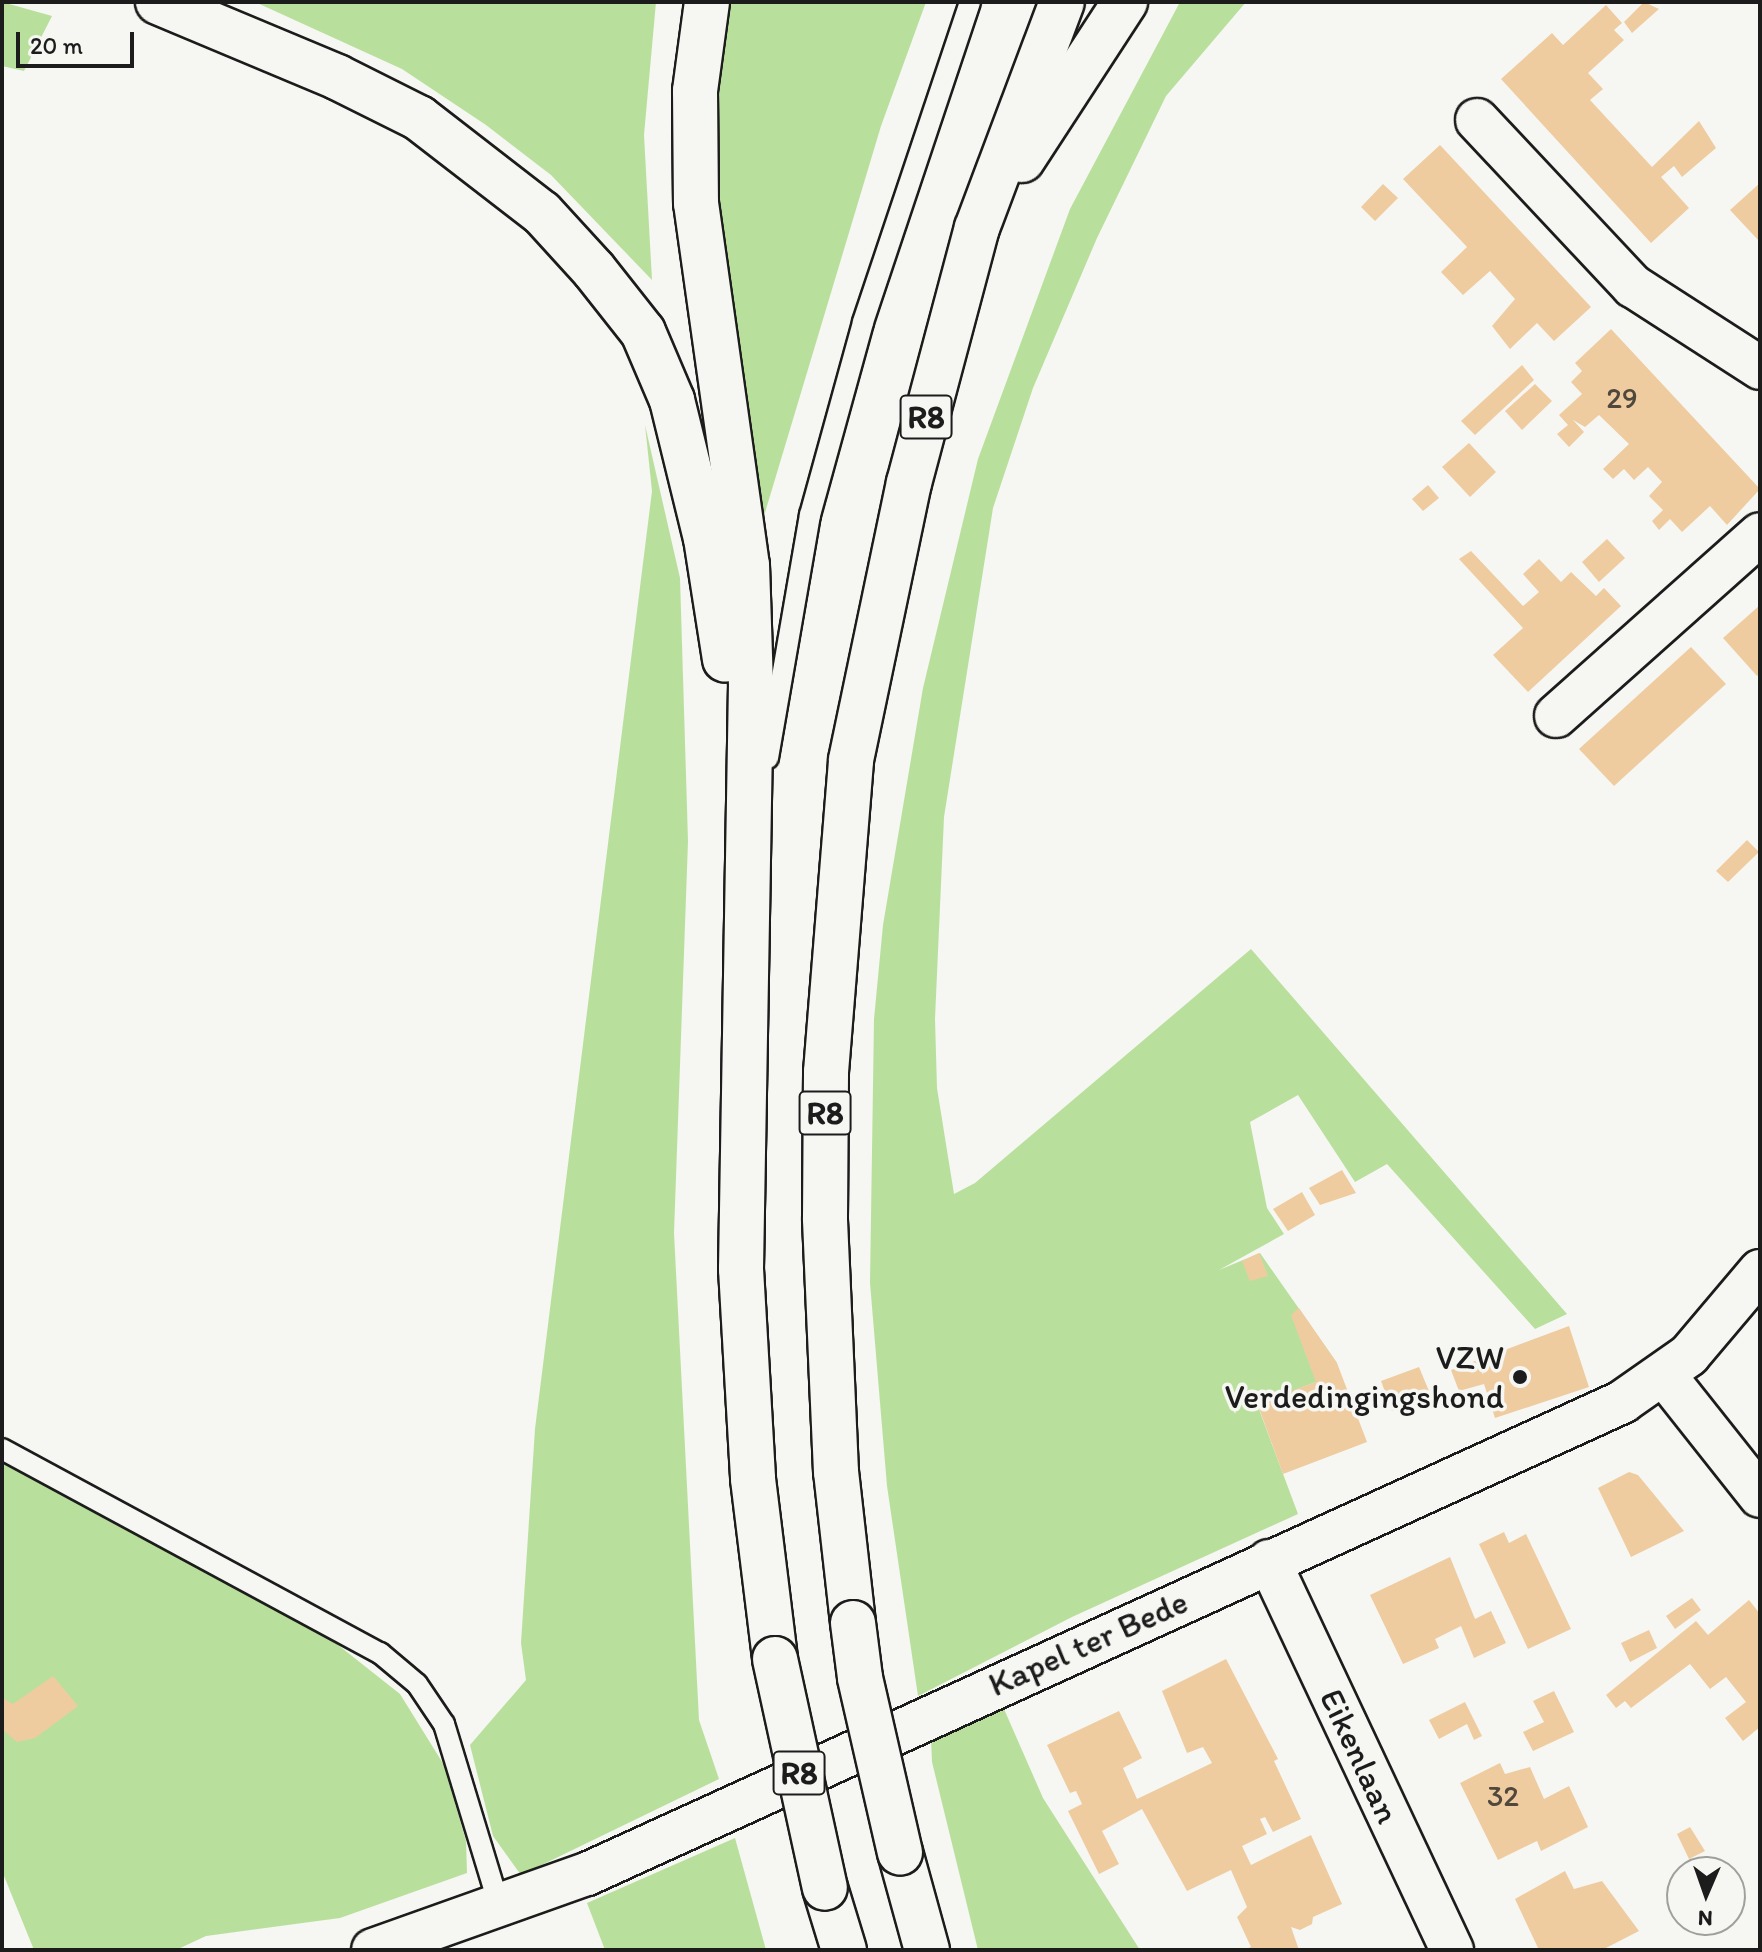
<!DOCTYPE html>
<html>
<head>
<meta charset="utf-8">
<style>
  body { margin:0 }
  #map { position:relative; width:1762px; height:1952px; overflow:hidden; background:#f6f6f2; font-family:Itim,sans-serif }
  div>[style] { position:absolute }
  .green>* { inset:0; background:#b8e09c }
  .building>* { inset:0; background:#efcca0 }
  .roads { filter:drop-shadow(2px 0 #1c1c1c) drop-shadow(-2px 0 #1c1c1c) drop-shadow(0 2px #1c1c1c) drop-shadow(0 -2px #1c1c1c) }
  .lane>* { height:20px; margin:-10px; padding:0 10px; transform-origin:10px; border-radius:10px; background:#f6f6f2 }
  .street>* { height:42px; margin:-21px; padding:0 21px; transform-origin:21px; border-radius:21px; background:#f6f6f2 }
  .highway>* { height:44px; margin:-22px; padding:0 22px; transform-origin:22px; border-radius:22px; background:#f6f6f2 }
  .bridges { filter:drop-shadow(2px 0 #1c1c1c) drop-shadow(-2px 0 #1c1c1c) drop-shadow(0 2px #1c1c1c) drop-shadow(0 -2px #1c1c1c) }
  .highway-bridge>* { height:44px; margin:-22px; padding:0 22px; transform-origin:22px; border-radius:22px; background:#f6f6f2 }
  .dots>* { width:22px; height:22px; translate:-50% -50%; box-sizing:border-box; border:4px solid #f6f6f2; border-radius:50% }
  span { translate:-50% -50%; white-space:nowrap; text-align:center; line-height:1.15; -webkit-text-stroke:7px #f6f6f2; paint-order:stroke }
  .number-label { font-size:30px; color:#51483d }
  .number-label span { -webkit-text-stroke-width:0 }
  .shield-label span { padding:2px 6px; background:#f6f6f2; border:2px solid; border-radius:6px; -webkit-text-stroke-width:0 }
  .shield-label { font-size:32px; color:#1c1c1c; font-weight:700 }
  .poi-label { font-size:34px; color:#1c1c1c }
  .right { translate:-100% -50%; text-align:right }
  .street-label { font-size:34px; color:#1c1c1c }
  .frame { position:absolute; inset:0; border:4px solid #1c1c1c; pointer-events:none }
  .north { position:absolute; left:1666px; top:1856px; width:80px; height:80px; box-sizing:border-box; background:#f6f6f2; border:2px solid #9f9f9c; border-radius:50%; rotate:182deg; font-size:22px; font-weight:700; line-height:32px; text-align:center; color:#1c1c1c }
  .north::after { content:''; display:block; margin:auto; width:28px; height:36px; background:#1c1c1c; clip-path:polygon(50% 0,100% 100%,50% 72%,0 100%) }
  .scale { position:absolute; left:16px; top:32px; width:118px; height:36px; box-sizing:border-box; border:4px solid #1c1c1c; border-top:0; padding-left:10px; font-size:24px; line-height:28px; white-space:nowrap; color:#1c1c1c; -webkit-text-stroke:6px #f6f6f2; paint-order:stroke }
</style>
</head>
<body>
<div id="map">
  <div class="green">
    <div style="clip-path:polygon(2px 2px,52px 16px,24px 71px,2px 66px)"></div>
    <div style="clip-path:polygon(255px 2px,656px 2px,644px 135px,652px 280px,551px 175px,486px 125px,402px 69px)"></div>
    <div style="clip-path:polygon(726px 2px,926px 2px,881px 126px,764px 516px,739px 374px,707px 129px)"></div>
    <div style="clip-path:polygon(1180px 2px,1246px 2px,1166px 96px,1097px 238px,1033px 388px,993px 508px,944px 817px,935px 1019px,937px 1088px,954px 1194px,975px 1183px,1251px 949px,1567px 1314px,1535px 1329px,1387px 1164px,1355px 1182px,1298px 1095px,1250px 1122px,1267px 1208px,1284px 1234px,1219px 1270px,1260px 1253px,1337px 1363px,1316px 1382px,1257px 1404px,1298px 1514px,1072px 1617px,918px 1696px,887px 1486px,870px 1283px,874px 1019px,883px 925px,923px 688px,978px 459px,1070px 209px)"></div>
    <div style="clip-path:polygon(645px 425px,680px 578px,688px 841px,674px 1233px,699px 1720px,719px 1779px,521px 1875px,493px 1836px,470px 1745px,526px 1680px,521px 1643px,535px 1429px,652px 491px)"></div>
    <div style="clip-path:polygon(2px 1460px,333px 1641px,400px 1694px,444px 1765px,466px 1841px,467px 1873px,340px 1918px,206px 1936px,176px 1950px,34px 1950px,2px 1871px)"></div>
    <div style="clip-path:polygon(1004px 1709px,1043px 1798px,1140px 1950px,978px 1950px,932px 1762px,931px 1739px)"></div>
    <div style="clip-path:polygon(735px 1838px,766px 1950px,605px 1950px,587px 1903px)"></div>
  </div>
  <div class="building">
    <div style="clip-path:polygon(1644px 2px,1659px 9px,1632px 33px,1624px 22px)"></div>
    <div style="clip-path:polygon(1606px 5px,1622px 23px,1614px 30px,1624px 40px,1588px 73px,1603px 89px,1590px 100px,1652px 167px,1699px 121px,1716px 148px,1682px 177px,1674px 166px,1661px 177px,1689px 208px,1651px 243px,1501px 79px,1552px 33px,1563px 45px)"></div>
    <div style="clip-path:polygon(1440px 145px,1591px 307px,1554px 341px,1537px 323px,1510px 349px,1492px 326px,1515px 299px,1490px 271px,1463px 295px,1441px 272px,1467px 247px,1403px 179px)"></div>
    <div style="clip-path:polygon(1760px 183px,1760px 242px,1730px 210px)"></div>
    <div style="clip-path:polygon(1383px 184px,1398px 198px,1375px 221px,1361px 207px)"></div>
    <div style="clip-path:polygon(1611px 329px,1760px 489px,1727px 525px,1710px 506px,1682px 532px,1670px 519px,1659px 530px,1652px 521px,1663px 510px,1649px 496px,1662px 482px,1648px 467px,1634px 480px,1624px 469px,1613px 479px,1603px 469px,1629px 444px,1599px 415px,1585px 427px,1573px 420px,1584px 432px,1569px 447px,1557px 434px,1568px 425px,1559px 415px,1582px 394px,1571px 382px,1582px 371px,1575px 363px)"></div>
    <div style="clip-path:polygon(1522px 365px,1534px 380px,1475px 435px,1461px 421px)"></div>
    <div style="clip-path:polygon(1535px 384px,1552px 401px,1522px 430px,1505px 411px)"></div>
    <div style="clip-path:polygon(1469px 443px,1496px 472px,1470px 497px,1442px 467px)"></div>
    <div style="clip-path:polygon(1428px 485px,1439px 498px,1423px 511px,1412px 499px)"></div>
    <div style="clip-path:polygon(1607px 539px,1625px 558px,1599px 582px,1582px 562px)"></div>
    <div style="clip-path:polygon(1471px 551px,1523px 606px,1539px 592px,1523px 574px,1539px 559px,1561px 582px,1571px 572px,1596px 596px,1604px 588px,1621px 606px,1528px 692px,1493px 655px,1523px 628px,1459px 559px)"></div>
    <div style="clip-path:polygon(1760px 605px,1760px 673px,1757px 676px,1723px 638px)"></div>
    <div style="clip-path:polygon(1691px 647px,1726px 684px,1614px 786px,1579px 749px)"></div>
    <div style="clip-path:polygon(1747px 840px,1759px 852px,1728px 882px,1716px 871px)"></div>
    <div style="clip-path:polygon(1342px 1170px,1356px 1193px,1320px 1205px,1309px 1188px)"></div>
    <div style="clip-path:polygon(1302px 1192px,1315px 1215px,1288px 1231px,1273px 1209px)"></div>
    <div style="clip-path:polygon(1259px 1253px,1268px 1276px,1250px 1281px,1242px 1261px)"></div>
    <div style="clip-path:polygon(1299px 1308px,1337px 1363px,1367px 1442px,1283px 1474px,1257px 1403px,1316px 1382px,1291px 1315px)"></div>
    <div style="clip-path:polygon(1569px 1326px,1589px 1387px,1495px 1418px,1484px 1384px,1459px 1391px,1451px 1370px)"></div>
    <div style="clip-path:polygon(1419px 1367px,1431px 1396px,1392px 1411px,1381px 1381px)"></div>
    <div style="clip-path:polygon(1629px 1472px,1638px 1475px,1684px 1531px,1631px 1557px,1598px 1488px)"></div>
    <div style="clip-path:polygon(1504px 1532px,1509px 1543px,1526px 1534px,1571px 1629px,1528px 1649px,1479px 1544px)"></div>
    <div style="clip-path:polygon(1450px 1557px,1475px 1619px,1491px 1611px,1506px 1643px,1474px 1658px,1461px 1626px,1435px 1639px,1439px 1648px,1403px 1664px,1370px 1595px)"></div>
    <div style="clip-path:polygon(1692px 1598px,1701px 1610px,1675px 1629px,1666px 1616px)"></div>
    <div style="clip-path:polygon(1749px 1600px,1760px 1614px,1760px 1727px,1743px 1741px,1725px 1718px,1746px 1702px,1726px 1677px,1710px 1689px,1690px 1664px,1631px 1708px,1625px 1701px,1616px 1708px,1606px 1695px,1696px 1621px,1708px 1635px)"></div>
    <div style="clip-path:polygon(1649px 1630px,1657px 1648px,1630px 1662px,1621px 1643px)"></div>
    <div style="clip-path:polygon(1226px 1659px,1278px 1759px,1274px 1761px,1301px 1819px,1273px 1832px,1265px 1817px,1260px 1819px,1267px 1834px,1242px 1846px,1251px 1865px,1311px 1835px,1342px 1904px,1313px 1917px,1312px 1924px,1300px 1930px,1291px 1927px,1299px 1950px,1243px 1950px,1251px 1947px,1237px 1917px,1247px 1907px,1231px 1870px,1187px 1891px,1142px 1809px,1102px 1831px,1119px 1864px,1099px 1874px,1068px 1811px,1082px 1804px,1076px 1791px,1070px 1793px,1047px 1745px,1119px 1711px,1142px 1758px,1123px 1768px,1137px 1799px,1212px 1763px,1203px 1747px,1187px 1753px,1162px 1691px)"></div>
    <div style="clip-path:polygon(53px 1676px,78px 1706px,35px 1738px,17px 1742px,2px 1729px,2px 1698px,13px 1704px)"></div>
    <div style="clip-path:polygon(1554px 1691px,1574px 1732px,1533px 1751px,1523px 1732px,1544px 1722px,1533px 1701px)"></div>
    <div style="clip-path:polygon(1465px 1702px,1482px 1736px,1474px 1740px,1467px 1724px,1439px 1739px,1429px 1720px)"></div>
    <div style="clip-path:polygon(1500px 1763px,1505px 1774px,1530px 1767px,1544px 1799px,1569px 1786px,1588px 1827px,1541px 1851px,1537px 1841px,1498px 1860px,1460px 1783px)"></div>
    <div style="clip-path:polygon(1690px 1827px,1705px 1851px,1689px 1859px,1677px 1834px)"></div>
    <div style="clip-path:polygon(1565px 1871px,1574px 1889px,1602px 1881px,1639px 1931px,1602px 1950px,1539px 1950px,1515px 1899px)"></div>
  </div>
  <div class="roads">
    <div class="lane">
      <div style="left:768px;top:758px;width:247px;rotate:-80.2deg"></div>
      <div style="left:810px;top:515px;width:200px;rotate:-74.6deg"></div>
      <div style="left:863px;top:322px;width:337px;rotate:-71.5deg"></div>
      <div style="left:2px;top:1449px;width:430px;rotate:28.4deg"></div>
      <div style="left:380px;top:1653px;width:48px;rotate:40deg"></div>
      <div style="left:417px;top:1684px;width:48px;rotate:56deg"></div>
      <div style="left:444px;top:1724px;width:192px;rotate:73.1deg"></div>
    </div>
    <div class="street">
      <div style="left:1477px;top:120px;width:228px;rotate:46.8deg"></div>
      <div style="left:1633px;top:286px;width:151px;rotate:32.8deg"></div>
      <div style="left:1556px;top:716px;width:273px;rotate:-41.7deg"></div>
      <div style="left:1665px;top:1376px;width:153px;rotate:51.6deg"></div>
      <div style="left:1269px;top:1561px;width:430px;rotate:64.8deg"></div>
      <div style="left:373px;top:1950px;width:227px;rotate:-19.6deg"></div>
      <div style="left:587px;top:1874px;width:1138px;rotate:-24.51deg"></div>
      <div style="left:1622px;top:1402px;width:82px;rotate:-35deg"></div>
      <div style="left:1689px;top:1355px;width:110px;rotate:-49.8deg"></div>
    </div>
    <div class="highway">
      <div style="left:158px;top:2px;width:194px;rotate:22.7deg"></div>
      <div style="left:337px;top:77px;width:92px;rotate:26.6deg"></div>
      <div style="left:419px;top:118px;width:155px;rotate:37.7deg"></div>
      <div style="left:542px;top:213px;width:77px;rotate:47.6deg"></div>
      <div style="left:594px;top:270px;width:79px;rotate:51.7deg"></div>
      <div style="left:643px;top:332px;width:74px;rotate:66.9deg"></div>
      <div style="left:672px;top:400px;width:142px;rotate:76.2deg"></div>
      <div style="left:706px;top:538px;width:123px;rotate:81.1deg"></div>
      <div style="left:707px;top:2px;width:90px;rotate:97.7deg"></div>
      <div style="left:695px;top:91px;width:112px;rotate:89.5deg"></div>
      <div style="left:696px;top:203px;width:366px;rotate:82deg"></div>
      <div style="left:747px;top:565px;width:119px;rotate:88.1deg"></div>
      <div style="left:751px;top:684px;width:585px;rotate:90.98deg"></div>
      <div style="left:741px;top:1269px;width:210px;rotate:86.7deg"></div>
      <div style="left:753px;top:1479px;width:181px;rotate:83deg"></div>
      <div style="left:1022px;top:160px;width:189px;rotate:-56.9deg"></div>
      <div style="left:853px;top:1623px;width:152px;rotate:-96.4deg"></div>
      <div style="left:836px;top:1472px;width:254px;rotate:-92.5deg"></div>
      <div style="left:825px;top:1218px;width:146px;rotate:-89.6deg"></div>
      <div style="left:826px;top:1072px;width:313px;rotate:-85.4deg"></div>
      <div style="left:851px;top:760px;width:283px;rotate:-78.2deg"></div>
      <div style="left:909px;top:483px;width:264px;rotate:-75.1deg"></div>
      <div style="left:977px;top:228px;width:241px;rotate:-69.4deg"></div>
      <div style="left:900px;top:1852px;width:102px;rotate:74.6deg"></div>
      <div style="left:825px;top:1888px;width:65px;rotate:73deg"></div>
    </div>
  </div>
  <div class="bridges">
    <div class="highway-bridge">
      <div style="left:853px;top:1623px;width:55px;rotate:82.7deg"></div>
      <div style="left:860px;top:1678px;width:179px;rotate:77.1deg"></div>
      <div style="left:775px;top:1659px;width:234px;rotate:77.7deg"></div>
    </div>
  </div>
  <div class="dots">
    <div style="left:1520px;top:1377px;background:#1c1c1c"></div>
  </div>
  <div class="number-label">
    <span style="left:1622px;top:398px">29</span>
    <span style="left:1503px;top:1796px">32</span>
  </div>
  <div class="shield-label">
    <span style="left:926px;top:417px">R8</span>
    <span style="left:825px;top:1113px">R8</span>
    <span style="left:799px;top:1773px">R8</span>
  </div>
  <div class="poi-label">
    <span class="right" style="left:1504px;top:1377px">VZW<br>Verdedingingshond</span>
  </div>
  <div class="street-label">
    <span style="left:1088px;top:1643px;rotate:-24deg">Kapel ter Bede</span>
    <span style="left:1360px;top:1756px;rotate:65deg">Eikenlaan</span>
  </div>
  <div class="frame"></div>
  <div class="north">N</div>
  <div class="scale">20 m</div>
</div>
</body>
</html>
